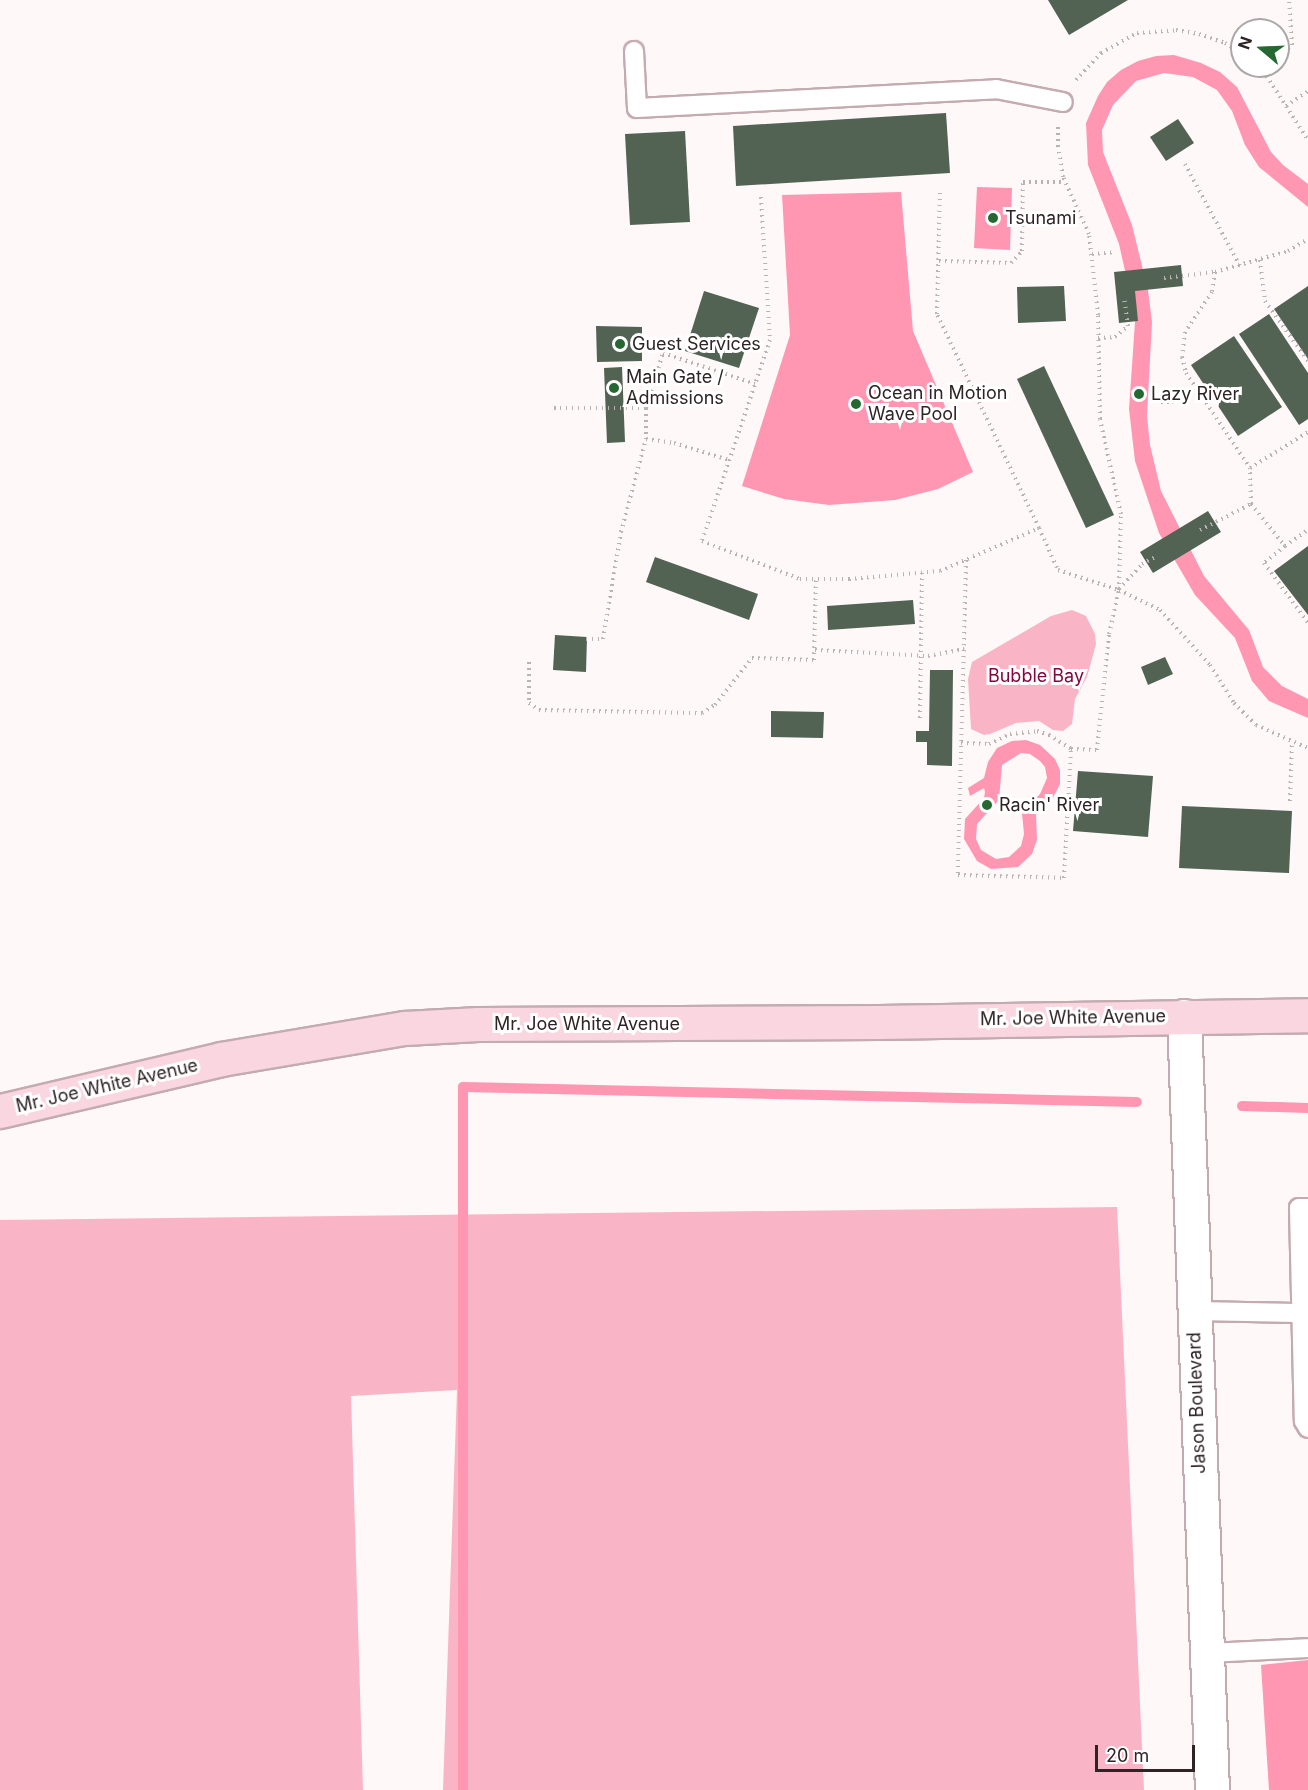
<!DOCTYPE html>
<html>
<head>
<meta charset="utf-8">
<style>
  body { margin:0 }
  #map { position:relative; width:1308px; height:1790px; overflow:hidden; background:#fef8f9; font-family:Inter,sans-serif }
  div>[style] { position:absolute }
  .green>* { inset:0; background:#f9b5c5 }
  .water>* { inset:0; background:#ff97b2 }
  .stream>* { height:10px; margin:-5px; padding:0 5px; transform-origin:5px; border-radius:5px; background:#ff97b2 }
  .building>* { inset:0; background:#526253 }
  .path>* { height:4px; margin-top:-2px; transform-origin:0; background:repeating-linear-gradient(90deg,#bab3b4 0 1.5px,transparent 0 6px) }
  .roads { filter:drop-shadow(2px 0 #c4abb0) drop-shadow(-2px 0 #c4abb0) drop-shadow(0 2px #c4abb0) drop-shadow(0 -2px #c4abb0) }
  .lane>* { height:18px; margin:-9px; padding:0 9px; transform-origin:9px; border-radius:9px; background:#fff }
  .street>* { height:33px; margin:-16.5px; padding:0 16.5px; transform-origin:16.5px; border-radius:16.5px; background:#fff }
  .secondary>* { height:33px; margin:-16.5px; padding:0 16.5px; transform-origin:16.5px; border-radius:16.5px; background:#f9d6e0 }
  .dots>* { width:16px; height:16px; translate:-50% -50%; box-sizing:border-box; border:3px solid #fff; border-radius:50% }
  span { translate:-50% -50%; white-space:nowrap; text-align:center; line-height:1.15; -webkit-text-stroke:6px #fff; paint-order:stroke }
  .poi-label { font-size:18px; color:#2e2426 }
  .left { translate:0 -50%; text-align:left }
  .park-label { font-size:18px; color:#86063f }
  .street-label { font-size:18px; color:#2e2426 }
  .north { position:absolute; left:1230px; top:18px; width:60px; height:60px; box-sizing:border-box; background:#fff; border:2px solid #aba7a8; border-radius:50%; rotate:289deg; font-size:16px; font-weight:700; line-height:24px; text-align:center; color:#2e2426 }
  .north::after { content:''; display:block; margin:auto; width:21px; height:27px; background:#256832; clip-path:polygon(50% 0,100% 100%,50% 72%,0 100%) }
  .scale { position:absolute; left:1095px; top:1745px; width:100px; height:27px; box-sizing:border-box; border:3px solid #2e2426; border-top:0; padding-left:8px; font-size:18px; line-height:21px; white-space:nowrap; color:#2e2426; -webkit-text-stroke:4px #fff; paint-order:stroke }
</style>
</head>
<body>
<div id="map">
  <div class="green">
    <div style="clip-path:polygon(1072px 610px,1086px 616px,1095px 634px,1096px 644px,1087px 677px,1075px 699px,1072px 724px,1063px 731px,1053px 730px,1039px 721px,1016px 723px,990px 734px,984px 735px,971px 729px,968px 679px,972px 662px,1051px 616px)"></div>
    <div style="clip-path:polygon(1117px 1207px,1144px 1790px,443px 1790px,457px 1390px,351px 1396px,363px 1790px,0 1790px,0 1220px)"></div>
  </div>
  <div class="water">
    <div style="clip-path:polygon(1174px 55px,1201px 63px,1220px 72px,1237px 87px,1271px 152px,1283px 165px,1308px 184px,1308px 207px,1259px 167px,1245px 145px,1232px 111px,1217px 90px,1193px 77px,1164px 73px,1136px 81px,1113px 105px,1102px 130px,1103px 152px,1132px 225px,1148px 290px,1152px 322px,1147px 416px,1150px 445px,1161px 491px,1204px 576px,1249px 630px,1263px 667px,1282px 686px,1308px 699px,1308px 718px,1269px 701px,1252px 681px,1235px 638px,1195px 595px,1159px 533px,1135px 461px,1129px 409px,1135px 322px,1132px 302px,1119px 244px,1088px 165px,1086px 123px,1098px 96px,1107px 82px,1121px 70px,1138px 61px,1156px 56px)"></div>
    <div style="clip-path:polygon(977px 187px,1012px 188px,1010px 250px,974px 248px)"></div>
    <div style="clip-path:polygon(901px 192px,913px 331px,973px 472px,938px 489px,895px 500px,829px 505px,784px 499px,742px 486px,790px 335px,782px 195px)"></div>
    <div style="clip-path:polygon(evenodd,1026px 740px,1040px 745px,1055px 759px,1060px 770px,1060px 784px,1054px 796px,1036px 813px,1037px 840px,1032px 854px,1018px 867px,991px 869px,977px 861px,964px 839px,965px 819px,984px 798px,985px 792px,984px 788px,970px 796px,968px 788px,984px 778px,988px 762px,997px 748px,1012px 741px,1026px 740px,1021px 753px,1030px 754px,1040px 761px,1045px 767px,1047px 778px,1040px 794px,1022px 813px,1024px 834px,1021px 846px,1009px 857px,996px 859px,981px 850px,976px 839px,977px 824px,999px 800px,1002px 765px,1021px 753px)"></div>
    <div style="clip-path:polygon(1308px 1660px,1308px 1790px,1269px 1790px,1261px 1665px)"></div>
  </div>
  <div class="stream">
    <div style="left:1242px;top:1106px;width:66px;rotate:1.7deg"></div>
    <div style="left:463px;top:1790px;width:703px;rotate:-90deg"></div>
    <div style="left:463px;top:1087px;width:674px;rotate:1.27deg"></div>
  </div>
  <div class="building">
    <div style="clip-path:polygon(1048px 0,1128px 0,1069px 35px)"></div>
    <div style="clip-path:polygon(946px 113px,950px 173px,736px 186px,733px 126px)"></div>
    <div style="clip-path:polygon(1178px 119px,1194px 143px,1166px 161px,1150px 137px)"></div>
    <div style="clip-path:polygon(685px 131px,690px 222px,630px 225px,625px 134px)"></div>
    <div style="clip-path:polygon(1181px 265px,1183px 286px,1135px 291px,1138px 321px,1119px 323px,1114px 272px)"></div>
    <div style="clip-path:polygon(1064px 286px,1066px 321px,1018px 323px,1017px 287px)"></div>
    <div style="clip-path:polygon(1308px 286px,1308px 359px,1274px 309px)"></div>
    <div style="clip-path:polygon(704px 291px,759px 308px,739px 368px,685px 351px)"></div>
    <div style="clip-path:polygon(1269px 314px,1308px 373px,1308px 419px,1299px 425px,1239px 334px)"></div>
    <div style="clip-path:polygon(596px 326px,642px 327px,642px 361px,597px 362px)"></div>
    <div style="clip-path:polygon(1234px 336px,1282px 407px,1238px 436px,1191px 365px)"></div>
    <div style="clip-path:polygon(1044px 366px,1114px 515px,1086px 528px,1017px 379px)"></div>
    <div style="clip-path:polygon(622px 367px,625px 442px,607px 443px,604px 368px)"></div>
    <div style="clip-path:polygon(1208px 511px,1221px 532px,1153px 573px,1140px 552px)"></div>
    <div style="clip-path:polygon(1308px 546px,1308px 615px,1274px 571px)"></div>
    <div style="clip-path:polygon(655px 557px,758px 594px,749px 620px,646px 582px)"></div>
    <div style="clip-path:polygon(913px 600px,915px 624px,828px 630px,827px 606px)"></div>
    <div style="clip-path:polygon(555px 635px,587px 637px,586px 672px,553px 670px)"></div>
    <div style="clip-path:polygon(1165px 657px,1173px 674px,1148px 685px,1141px 667px)"></div>
    <div style="clip-path:polygon(930px 670px,953px 670px,952px 766px,927px 765px,927px 742px,916px 742px,916px 731px,929px 731px)"></div>
    <div style="clip-path:polygon(771px 711px,824px 712px,823px 738px,771px 737px)"></div>
    <div style="clip-path:polygon(1078px 771px,1153px 776px,1148px 837px,1073px 831px)"></div>
    <div style="clip-path:polygon(1182px 806px,1292px 811px,1289px 873px,1179px 868px)"></div>
  </div>
  <div class="path">
    <div style="left:1278px;top:54px;width:17px;rotate:-33deg"></div>
    <div style="left:1292px;top:45px;width:45px;rotate:-93.8deg"></div>
    <div style="left:1260px;top:66px;width:88px;rotate:57deg"></div>
    <div style="left:1076px;top:80px;width:37px;rotate:-47deg"></div>
    <div style="left:1101px;top:53px;width:41px;rotate:-29.1deg"></div>
    <div style="left:1137px;top:33px;width:39px;rotate:-4deg"></div>
    <div style="left:1176px;top:30px;width:23px;rotate:10deg"></div>
    <div style="left:1199px;top:34px;width:28px;rotate:19deg"></div>
    <div style="left:1225px;top:43px;width:20px;rotate:30deg"></div>
    <div style="left:1286px;top:106px;width:27px;rotate:-34deg"></div>
    <div style="left:1185px;top:164px;width:116px;rotate:61.7deg"></div>
    <div style="left:761px;top:197px;width:143px;rotate:86.4deg"></div>
    <div style="left:770px;top:340px;width:212px;rotate:108.7deg"></div>
    <div style="left:702px;top:541px;width:105px;rotate:21.2deg"></div>
    <div style="left:800px;top:579px;width:49px"></div>
    <div style="left:849px;top:579px;width:91px;rotate:-5deg"></div>
    <div style="left:940px;top:571px;width:108px;rotate:-23.5deg"></div>
    <div style="left:1039px;top:528px;width:237px;rotate:-115.5deg"></div>
    <div style="left:937px;top:314px;width:126px;rotate:-88.6deg"></div>
    <div style="left:1092px;top:254px;width:23px;rotate:-5deg"></div>
    <div style="left:1260px;top:260px;width:41px;rotate:83deg"></div>
    <div style="left:1265px;top:301px;width:74px;rotate:54.4deg"></div>
    <div style="left:939px;top:261px;width:72px;rotate:1.6deg"></div>
    <div style="left:1011px;top:263px;width:16px;rotate:-47deg"></div>
    <div style="left:1022px;top:251px;width:69px;rotate:-89.2deg"></div>
    <div style="left:1023px;top:182px;width:42px"></div>
    <div style="left:1215px;top:272px;width:76px;rotate:-16deg"></div>
    <div style="left:1288px;top:251px;width:23px;rotate:-31deg"></div>
    <div style="left:1164px;top:278px;width:51px;rotate:-6.7deg"></div>
    <div style="left:1215px;top:272px;width:20px;rotate:99deg"></div>
    <div style="left:1212px;top:292px;width:48px;rotate:124deg"></div>
    <div style="left:1185px;top:332px;width:25px;rotate:97deg"></div>
    <div style="left:1182px;top:357px;width:16px;rotate:76deg"></div>
    <div style="left:1186px;top:373px;width:115px;rotate:56deg"></div>
    <div style="left:1098px;top:338px;width:17px;rotate:-3deg"></div>
    <div style="left:1115px;top:337px;width:17px;rotate:-40deg"></div>
    <div style="left:1128px;top:326px;width:27px;rotate:-98deg"></div>
    <div style="left:1161px;top:402px;width:10px"></div>
    <div style="left:1171px;top:402px;width:28px;rotate:-32deg"></div>
    <div style="left:554px;top:408px;width:92px"></div>
    <div style="left:646px;top:408px;width:58px;rotate:-72.8deg"></div>
    <div style="left:663px;top:353px;width:97px;rotate:18.6deg"></div>
    <div style="left:646px;top:408px;width:31px;rotate:90deg"></div>
    <div style="left:646px;top:439px;width:28px;rotate:8deg"></div>
    <div style="left:674px;top:443px;width:58px;rotate:17.2deg"></div>
    <div style="left:1251px;top:504px;width:36px;rotate:-92deg"></div>
    <div style="left:1250px;top:468px;width:68px;rotate:-31.8deg"></div>
    <div style="left:1039px;top:528px;width:46px;rotate:65.7deg"></div>
    <div style="left:1058px;top:570px;width:64px;rotate:18.2deg"></div>
    <div style="left:1119px;top:590px;width:46px;rotate:26deg"></div>
    <div style="left:1160px;top:610px;width:74px;rotate:47.7deg"></div>
    <div style="left:1210px;top:665px;width:45px;rotate:57.7deg"></div>
    <div style="left:1234px;top:703px;width:31px;rotate:45deg"></div>
    <div style="left:1256px;top:725px;width:57px;rotate:23.9deg"></div>
    <div style="left:1200px;top:530px;width:57px;rotate:-27deg"></div>
    <div style="left:1251px;top:504px;width:54px;rotate:51deg"></div>
    <div style="left:1285px;top:546px;width:28px;rotate:-35deg"></div>
    <div style="left:1285px;top:546px;width:27px;rotate:141deg"></div>
    <div style="left:1264px;top:563px;width:74px;rotate:53.7deg"></div>
    <div style="left:966px;top:560px;width:315px;rotate:91.5deg"></div>
    <div style="left:958px;top:875px;width:106px;rotate:1.6deg"></div>
    <div style="left:1064px;top:878px;width:129px;rotate:-86.9deg"></div>
    <div style="left:1071px;top:749px;width:26px;rotate:2deg"></div>
    <div style="left:1097px;top:750px;width:117px;rotate:-84.1deg"></div>
    <div style="left:1109px;top:634px;width:45px;rotate:-77.2deg"></div>
    <div style="left:1119px;top:590px;width:76px;rotate:-88.5deg"></div>
    <div style="left:1121px;top:514px;width:97px;rotate:-102.5deg"></div>
    <div style="left:1100px;top:419px;width:104px;rotate:-91.1deg"></div>
    <div style="left:1098px;top:315px;width:81px;rotate:-96.3deg"></div>
    <div style="left:1089px;top:234px;width:63px;rotate:-114.5deg"></div>
    <div style="left:1063px;top:177px;width:30px;rotate:-99deg"></div>
    <div style="left:1058px;top:147px;width:21px;rotate:-90deg"></div>
    <div style="left:1119px;top:589px;width:34px;rotate:-47deg"></div>
    <div style="left:1142px;top:564px;width:15px;rotate:-28deg"></div>
    <div style="left:586px;top:639px;width:17px"></div>
    <div style="left:603px;top:639px;width:109px;rotate:-80.5deg"></div>
    <div style="left:621px;top:532px;width:96px;rotate:-75deg"></div>
    <div style="left:815px;top:650px;width:113px;rotate:3deg"></div>
    <div style="left:928px;top:656px;width:37px;rotate:-11deg"></div>
    <div style="left:529px;top:662px;width:41px;rotate:90deg"></div>
    <div style="left:529px;top:703px;width:12px;rotate:35deg"></div>
    <div style="left:539px;top:710px;width:163px;rotate:1.1deg"></div>
    <div style="left:702px;top:713px;width:15px;rotate:-32deg"></div>
    <div style="left:715px;top:705px;width:60px;rotate:-51.8deg"></div>
    <div style="left:752px;top:658px;width:62px;rotate:1.8deg"></div>
    <div style="left:814px;top:660px;width:81px;rotate:-88.6deg"></div>
    <div style="left:920px;top:718px;width:145px;rotate:-89.2deg"></div>
    <div style="left:961px;top:743px;width:28px;rotate:2deg"></div>
    <div style="left:989px;top:744px;width:23px;rotate:-25deg"></div>
    <div style="left:1010px;top:734px;width:27px;rotate:-6deg"></div>
    <div style="left:1037px;top:731px;width:13px;rotate:18deg"></div>
    <div style="left:1049px;top:735px;width:26px;rotate:32deg"></div>
    <div style="left:1290px;top:801px;width:58px;rotate:-88deg"></div>
  </div>
  <div class="roads">
    <div class="lane">
      <div style="left:634px;top:51px;width:57px;rotate:87deg"></div>
      <div style="left:637px;top:108px;width:360px;rotate:-3deg"></div>
      <div style="left:996px;top:89px;width:68px;rotate:11deg"></div>
      <div style="left:1308px;top:1208px;width:9px;rotate:180deg"></div>
      <div style="left:1299px;top:1208px;width:213px;rotate:88.7deg"></div>
      <div style="left:1304px;top:1421px;width:8px;rotate:60deg"></div>
      <div style="left:1193px;top:1311px;width:107px;rotate:1.1deg"></div>
      <div style="left:1207px;top:1653px;width:101px;rotate:-2.8deg"></div>
    </div>
    <div class="street">
      <div style="left:1184px;top:1016px;width:775px;rotate:87.93deg"></div>
    </div>
    <div class="secondary">
      <div style="left:0;top:1111px;width:227px;rotate:-13.2deg"></div>
      <div style="left:221px;top:1059px;width:187px;rotate:-9.6deg"></div>
      <div style="left:405px;top:1028px;width:73px;rotate:-3.1deg"></div>
      <div style="left:478px;top:1024px;width:401px;rotate:-0.3deg"></div>
      <div style="left:879px;top:1022px;width:429px;rotate:-0.9deg"></div>
    </div>
  </div>
  <div class="dots">
    <div style="left:993px;top:218px;background:#256832"></div>
    <div style="left:620px;top:344px;background:#256832"></div>
    <div style="left:614px;top:388px;background:#256832"></div>
    <div style="left:1139px;top:394px;background:#256832"></div>
    <div style="left:856px;top:404px;background:#256832"></div>
    <div style="left:987px;top:805px;background:#256832"></div>
  </div>
  <div class="poi-label">
    <span class="left" style="left:1005px;top:218px">Tsunami</span>
    <span class="left" style="left:632px;top:344px">Guest Services</span>
    <span class="left" style="left:626px;top:388px">Main Gate /<br>Admissions</span>
    <span class="left" style="left:868px;top:404px">Ocean in Motion<br>Wave Pool</span>
    <span class="left" style="left:1151px;top:394px">Lazy River</span>
    <span class="left" style="left:999px;top:805px">Racin' River</span>
  </div>
  <div class="park-label">
    <span style="left:1036px;top:676px">Bubble Bay</span>
  </div>
  <div class="street-label">
    <span style="left:1073px;top:1018px;rotate:-1deg">Mr. Joe White Avenue</span>
    <span style="left:587px;top:1024px">Mr. Joe White Avenue</span>
    <span style="left:107px;top:1086px;rotate:-13deg">Mr. Joe White Avenue</span>
    <span style="left:1197px;top:1403px;rotate:-92deg">Jason Boulevard</span>
  </div>
  <div class="north">N</div>
  <div class="scale">20 m</div>
</div>
</body>
</html>
